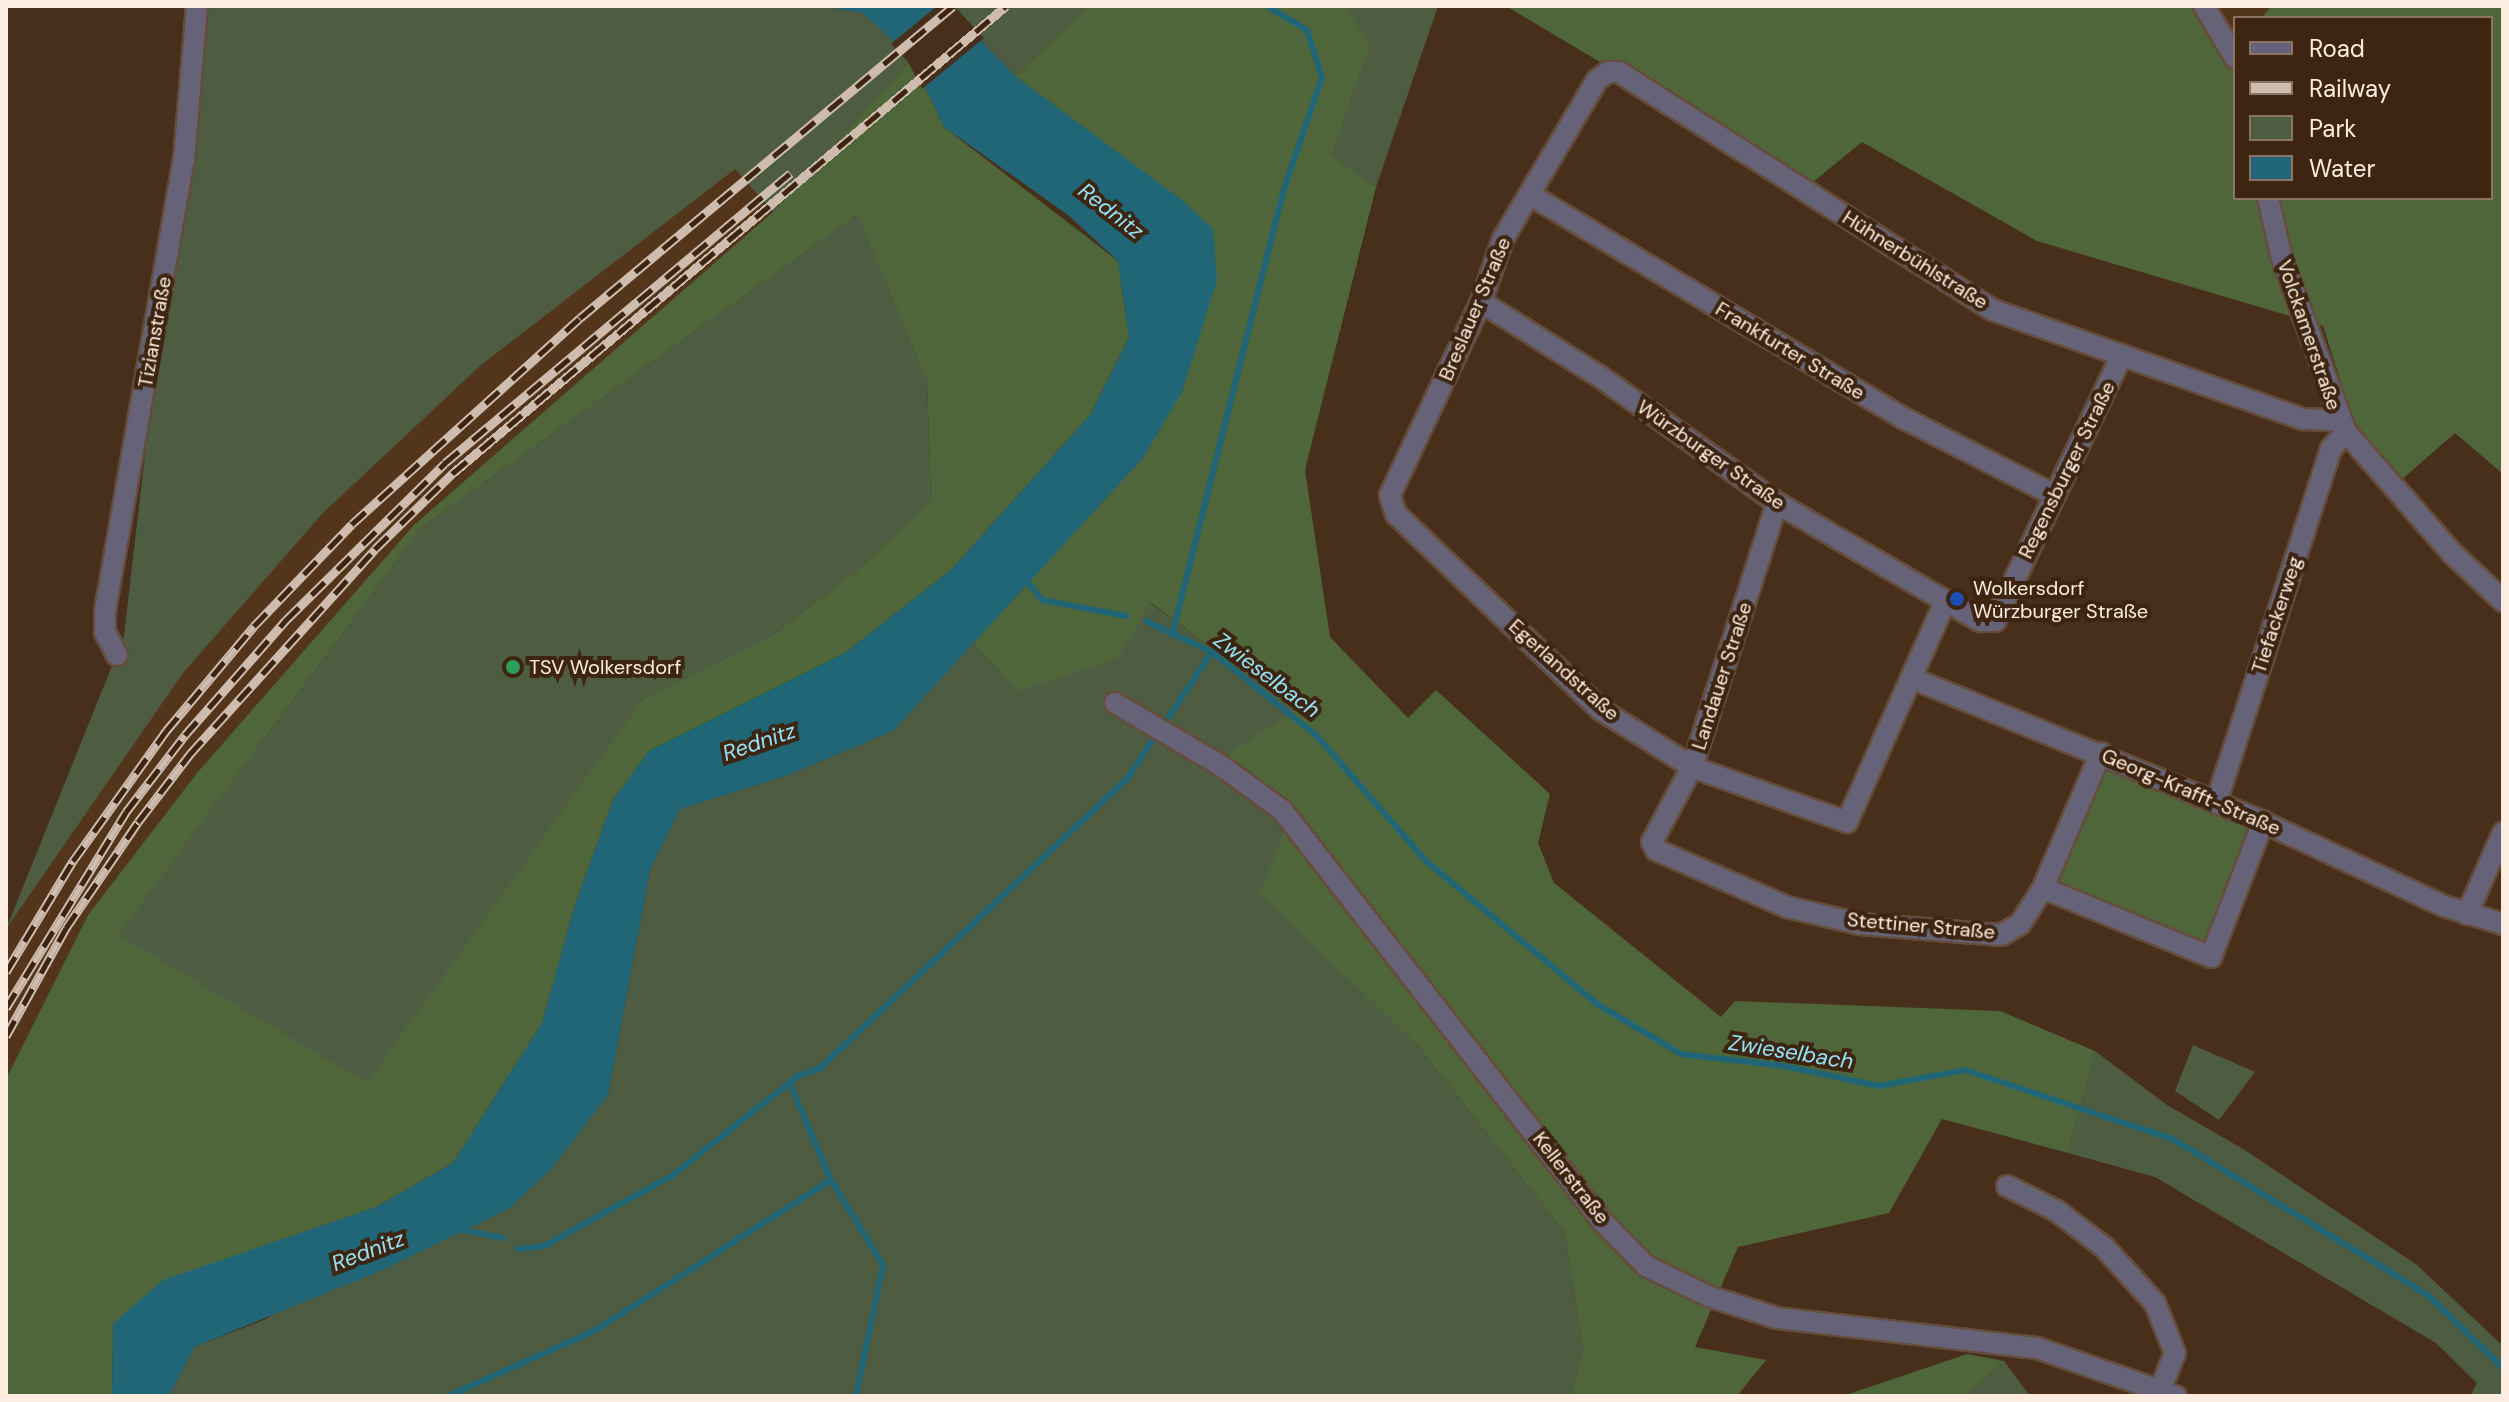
<!DOCTYPE html>
<html>
<head>
<meta charset="utf-8">
<style>
  body { margin:0 }
  #map { position:relative; width:2509px; height:1402px; overflow:hidden; background:#482f1b; font-family:"DM Sans",sans-serif }
  div>[style] { position:absolute }
  .built>* { inset:0; background:#52351b }
  .green>* { inset:0; background:#4e5d42 }
  .forest>* { inset:0; background:#4f663a }
  .water>* { inset:0; background:#206677 }
  .pier>* { inset:0; background:#482f1b }
  .stream>* { height:6px; margin:-3px; padding:0 3px; transform-origin:3px; border-radius:3px; background:#206677 }
  .roads { filter:drop-shadow(2px 0 #654d3b) drop-shadow(-2px 0 #654d3b) drop-shadow(0 2px #654d3b) drop-shadow(0 -2px #654d3b) }
  .street>* { height:20px; margin:-10px; padding:0 10px; transform-origin:10px; border-radius:10px; background:#666378 }
  .rail>* { height:9px; margin-top:-4.5px; transform-origin:0; background:repeating-linear-gradient(90deg,#3d2511 0 18px,#cebcae 0 36px); box-sizing:border-box; border-block:2px solid #cebcae }
  .dots>* { width:22px; height:22px; translate:-50% -50%; box-sizing:border-box; border:4px solid #3d2511; border-radius:50% }
  span { translate:-50% -50%; white-space:nowrap; text-align:center; line-height:1.15; -webkit-text-stroke:8px #3d2511; paint-order:stroke }
  .street-label { font-size:20px; color:#fdede1 }
  .poi-label { font-size:20px; color:#fdede1 }
  .left { translate:0 -50%; text-align:left }
  .water-label { font-size:22px; color:#94e2f8; font-style:italic }
  .frame { position:absolute; inset:0; border:8px solid #fdede1; pointer-events:none }
  .legend { position:absolute; left:2233px; top:16px; width:260px; height:184px; box-sizing:border-box; background:#3d2511; border:2px solid #8a7564; margin:0; padding:10px 14px; list-style:none; font-size:24px; color:#fdede1 }
  .legend li { display:flex; align-items:center; gap:16px; height:40px }
  .legend b { width:40px; border:2px solid #8a7564 }
</style>
</head>
<body>
<div id="map">
  <div class="built">
    <div style="clip-path:polygon(2209px 6px,2271px 6px,2262px 18px,2235px 18px,2235px 31px)"></div>
    <div style="clip-path:polygon(735px 168px,773px 212px,414px 525px,197px 773px,88px 915px,6px 1079px,6px 929px,183px 672px,323px 513px,480px 366px)"></div>
  </div>
  <div class="green">
    <div style="clip-path:polygon(209px 6px,820px 6px,863px 13px,912px 59px,773px 212px,735px 169px,480px 366px,323px 513px,183px 673px,6px 929px,124px 636px,153px 385px,190px 159px)"></div>
    <div style="clip-path:polygon(948px 6px,1089px 6px,1015px 76px)"></div>
    <div style="clip-path:polygon(1347px 6px,1438px 6px,1376px 187px,1332px 155px,1370px 46px)"></div>
    <div style="clip-path:polygon(857px 215px,927px 381px,931px 501px,861px 567px,773px 635px,642px 699px,367px 1084px,117px 936px,421px 528px)"></div>
    <div style="clip-path:polygon(1149px 602px,1296px 710px,1292px 815px,1261px 894px,1419px 1047px,1565px 1233px,1583px 1351px,1571px 1396px,169px 1396px,194px 1347px,266px 1319px,608px 1095px,650px 870px,680px 809px,786px 776px,893px 731px,971px 641px,1018px 691px)"></div>
    <div style="clip-path:polygon(2193px 1045px,2255px 1072px,2219px 1120px,2175px 1091px)"></div>
    <div style="clip-path:polygon(2095px 1051px,2167px 1105px,2243px 1149px,2417px 1265px,2503px 1346px,2503px 1396px,2470px 1396px,2477px 1383px,2436px 1343px,2155px 1177px,2068px 1153px)"></div>
    <div style="clip-path:polygon(2004px 1361px,2030px 1396px,1966px 1396px)"></div>
  </div>
  <div class="forest">
    <div style="clip-path:polygon(1089px 6px,1347px 6px,1370px 46px,1332px 155px,1376px 187px,1305px 470px,1330px 637px,1408px 718px,1436px 690px,1550px 794px,1538px 843px,1554px 883px,1721px 1017px,1735px 1001px,2000px 1011px,2095px 1051px,2068px 1153px,1942px 1119px,1889px 1213px,1738px 1247px,1695px 1347px,1766px 1360px,1737px 1396px,1571px 1396px,1583px 1351px,1565px 1233px,1419px 1047px,1260px 894px,1291px 815px,1218px 761px,1295px 710px,1150px 602px,1118px 658px,1018px 691px,971px 641px,1143px 458px,1129px 165px,1015px 76px)"></div>
    <div style="clip-path:polygon(1506px 6px,2209px 6px,2235px 31px,2235px 198px,2491px 198px,2491px 18px,2262px 18px,2271px 6px,2503px 6px,2503px 474px,2455px 433px,2400px 481px,2353px 420px,2323px 326px,2037px 241px,1862px 142px,1808px 186px)"></div>
    <div style="clip-path:polygon(evenodd,912px 59px,944px 127px,1118px 261px,1129px 338px,1090px 415px,952px 569px,845px 653px,649px 751px,613px 800px,575px 905px,542px 1023px,453px 1163px,376px 1207px,290px 1238px,113px 1324px,112px 1396px,6px 1396px,6px 1079px,88px 915px,197px 773px,414px 525px,773px 212px,912px 59px,857px 215px,927px 381px,931px 501px,861px 567px,773px 635px,642px 699px,367px 1083px,118px 935px,421px 528px,857px 215px)"></div>
    <div style="clip-path:polygon(2107px 762px,2256px 826px,2205px 949px,2053px 889px)"></div>
    <div style="clip-path:polygon(1967px 1354px,2004px 1361px,1966px 1396px,1843px 1396px)"></div>
  </div>
  <div class="water">
    <div style="clip-path:polygon(820px 6px,948px 6px,1015px 76px,1182px 200px,1213px 229px,1217px 281px,1182px 392px,1143px 458px,893px 731px,786px 776px,680px 809px,650px 870px,608px 1095px,552px 1168px,510px 1208px,385px 1269px,194px 1347px,169px 1396px,112px 1396px,113px 1324px,163px 1280px,376px 1207px,453px 1163px,542px 1023px,575px 905px,613px 800px,649px 751px,845px 653px,952px 569px,1090px 415px,1129px 338px,1118px 261px,1068px 215px,944px 127px,912px 59px,863px 13px)"></div>
  </div>
  <div class="pier">
    <div style="clip-path:polygon(937px 6px,954px 6px,984px 38px,922px 89px,908px 62px,891px 44px)"></div>
  </div>
  <div class="stream">
    <div style="left:1024px;top:577px;width:29px;rotate:52deg"></div>
    <div style="left:1042px;top:600px;width:86px;rotate:10.7deg"></div>
    <div style="left:1146px;top:621px;width:73px;rotate:25.2deg"></div>
    <div style="left:1212px;top:652px;width:133px;rotate:38.6deg"></div>
    <div style="left:1316px;top:735px;width:167px;rotate:48.9deg"></div>
    <div style="left:1426px;top:861px;width:223px;rotate:39.9deg"></div>
    <div style="left:1597px;top:1004px;width:98px;rotate:30.8deg"></div>
    <div style="left:1681px;top:1054px;width:104px;rotate:6.6deg"></div>
    <div style="left:1784px;top:1066px;width:97px;rotate:11.9deg"></div>
    <div style="left:1879px;top:1086px;width:87px;rotate:-10.5deg"></div>
    <div style="left:1965px;top:1070px;width:219px;rotate:18.4deg"></div>
    <div style="left:2173px;top:1139px;width:300px;rotate:31.5deg"></div>
    <div style="left:2429px;top:1296px;width:103px;rotate:44.2deg"></div>
    <div style="left:1172px;top:635px;width:463px;rotate:-75.9deg"></div>
    <div style="left:1285px;top:186px;width:114px;rotate:-71.1deg"></div>
    <div style="left:1322px;top:78px;width:50px;rotate:-107.4deg"></div>
    <div style="left:1307px;top:30px;width:47px;rotate:-149deg"></div>
    <div style="left:1166px;top:721px;width:83px;rotate:-56.3deg"></div>
    <div style="left:790px;top:1084px;width:104px;rotate:66.9deg"></div>
    <div style="left:831px;top:1180px;width:100px;rotate:58.5deg"></div>
    <div style="left:883px;top:1265px;width:134px;rotate:101.6deg"></div>
    <div style="left:456px;top:1229px;width:48px;rotate:10.8deg"></div>
    <div style="left:517px;top:1249px;width:27px;rotate:-6deg"></div>
    <div style="left:544px;top:1246px;width:147px;rotate:-28.8deg"></div>
    <div style="left:673px;top:1175px;width:159px;rotate:-38.4deg"></div>
    <div style="left:798px;top:1076px;width:23px;rotate:-20deg"></div>
    <div style="left:820px;top:1068px;width:423px;rotate:-43.3deg"></div>
    <div style="left:1128px;top:778px;width:44px;rotate:-57deg"></div>
    <div style="left:448px;top:1396px;width:162px;rotate:-24deg"></div>
    <div style="left:596px;top:1330px;width:279px;rotate:-32.6deg"></div>
  </div>
  <div class="roads">
    <div class="street">
      <div style="left:2204px;top:6px;width:61px;rotate:59.2deg"></div>
      <div style="left:1532px;top:196px;width:435px;rotate:30.9deg"></div>
      <div style="left:1905px;top:419px;width:167px;rotate:27deg"></div>
      <div style="left:2268px;top:198px;width:63px;rotate:77.1deg"></div>
      <div style="left:2282px;top:259px;width:184px;rotate:69.7deg"></div>
      <div style="left:2346px;top:432px;width:161px;rotate:48.8deg"></div>
      <div style="left:2452px;top:553px;width:70px;rotate:43.3deg"></div>
      <div style="left:1481px;top:302px;width:143px;rotate:32.1deg"></div>
      <div style="left:1602px;top:378px;width:215px;rotate:35.5deg"></div>
      <div style="left:1777px;top:503px;width:235px;rotate:30.2deg"></div>
      <div style="left:1980px;top:621px;width:15px"></div>
      <div style="left:1995px;top:621px;width:295px;rotate:-64.5deg"></div>
      <div style="left:1777px;top:503px;width:277px;rotate:107.8deg"></div>
      <div style="left:1692px;top:767px;width:85px;rotate:118.1deg"></div>
      <div style="left:1652px;top:842px;width:9px;rotate:63deg"></div>
      <div style="left:1656px;top:850px;width:143px;rotate:23.5deg"></div>
      <div style="left:1787px;top:907px;width:75px;rotate:13.1deg"></div>
      <div style="left:1860px;top:924px;width:141px;rotate:4.5deg"></div>
      <div style="left:2001px;top:935px;width:22px;rotate:-30deg"></div>
      <div style="left:2020px;top:924px;width:43px;rotate:-57.4deg"></div>
      <div style="left:2043px;top:888px;width:147px;rotate:-66.8deg"></div>
      <div style="left:1945px;top:602px;width:241px;rotate:114deg"></div>
      <div style="left:1847px;top:822px;width:164px;rotate:-160.5deg"></div>
      <div style="left:1692px;top:767px;width:107px;rotate:-147.9deg"></div>
      <div style="left:1601px;top:710px;width:284px;rotate:-136.3deg"></div>
      <div style="left:1396px;top:514px;width:20px;rotate:-108deg"></div>
      <div style="left:1390px;top:495px;width:213px;rotate:-64.8deg"></div>
      <div style="left:1481px;top:302px;width:67px;rotate:-70.8deg"></div>
      <div style="left:1503px;top:239px;width:185px;rotate:-59.4deg"></div>
      <div style="left:1597px;top:80px;width:14px;rotate:-36deg"></div>
      <div style="left:1608px;top:72px;width:11px"></div>
      <div style="left:1619px;top:72px;width:443px;rotate:32.5deg"></div>
      <div style="left:1993px;top:310px;width:329px;rotate:19.4deg"></div>
      <div style="left:2303px;top:419px;width:36px;rotate:2deg"></div>
      <div style="left:117px;top:655px;width:26px;rotate:-118deg"></div>
      <div style="left:105px;top:632px;width:21px;rotate:-90deg"></div>
      <div style="left:105px;top:611px;width:458px;rotate:-80.1deg"></div>
      <div style="left:184px;top:160px;width:155px;rotate:-85.2deg"></div>
      <div style="left:1911px;top:678px;width:380px;rotate:22.2deg"></div>
      <div style="left:2263px;top:822px;width:200px;rotate:24.9deg"></div>
      <div style="left:2444px;top:906px;width:62px;rotate:17deg"></div>
      <div style="left:1115px;top:703px;width:122px;rotate:30.6deg"></div>
      <div style="left:1220px;top:765px;width:77px;rotate:36deg"></div>
      <div style="left:1282px;top:810px;width:521px;rotate:52.1deg"></div>
      <div style="left:1602px;top:1221px;width:63px;rotate:45.6deg"></div>
      <div style="left:1646px;top:1266px;width:69px;rotate:25.8deg"></div>
      <div style="left:1708px;top:1296px;width:72px;rotate:17.7deg"></div>
      <div style="left:1777px;top:1318px;width:262px;rotate:6.6deg"></div>
      <div style="left:2037px;top:1348px;width:147px;rotate:19.1deg"></div>
      <div style="left:2216px;top:803px;width:372px;rotate:-72deg"></div>
      <div style="left:2331px;top:449px;width:23px;rotate:-49deg"></div>
      <div style="left:2043px;top:888px;width:182px;rotate:22.3deg"></div>
      <div style="left:2211px;top:957px;width:145px;rotate:-68.9deg"></div>
      <div style="left:2467px;top:914px;width:89px;rotate:-66deg"></div>
      <div style="left:2007px;top:1186px;width:56px;rotate:26.6deg"></div>
      <div style="left:2057px;top:1211px;width:59px;rotate:37.5deg"></div>
      <div style="left:2104px;top:1247px;width:76px;rotate:47.7deg"></div>
      <div style="left:2155px;top:1303px;width:54px;rotate:68.2deg"></div>
      <div style="left:2175px;top:1353px;width:37px;rotate:112deg"></div>
    </div>
  </div>
  <div class="rail">
    <div style="left:6px;top:972px;width:130px;rotate:-58.9deg"></div>
    <div style="left:73px;top:861px;width:160px;rotate:-54.4deg"></div>
    <div style="left:166px;top:731px;width:137px;rotate:-50deg"></div>
    <div style="left:254px;top:626px;width:141px;rotate:-46.1deg"></div>
    <div style="left:352px;top:524px;width:307px;rotate:-42.1deg"></div>
    <div style="left:580px;top:318px;width:486px;rotate:-39.9deg"></div>
    <div style="left:6px;top:1008px;width:230px;rotate:-58.5deg"></div>
    <div style="left:126px;top:812px;width:97px;rotate:-52.5deg"></div>
    <div style="left:185px;top:735px;width:153px;rotate:-48.7deg"></div>
    <div style="left:286px;top:620px;width:223px;rotate:-44.6deg"></div>
    <div style="left:445px;top:463px;width:451px;rotate:-40deg"></div>
    <div style="left:6px;top:1036px;width:124px;rotate:-60.9deg"></div>
    <div style="left:66px;top:928px;width:128px;rotate:-55.8deg"></div>
    <div style="left:138px;top:822px;width:86px;rotate:-52.6deg"></div>
    <div style="left:190px;top:754px;width:276px;rotate:-47.9deg"></div>
    <div style="left:375px;top:549px;width:109px;rotate:-44.3deg"></div>
    <div style="left:453px;top:473px;width:724px;rotate:-40.18deg"></div>
  </div>
  <div class="dots">
    <div style="left:1957px;top:599px;background:#1a4fb4"></div>
    <div style="left:513px;top:667px;background:#2e9e5b"></div>
  </div>
  <div class="street-label">
    <span style="left:1915px;top:260px;rotate:32deg">Hühnerbühlstraße</span>
    <span style="left:1475px;top:309px;rotate:-67deg">Breslauer Straße</span>
    <span style="left:155px;top:332px;rotate:-80deg">Tizianstraße</span>
    <span style="left:2309px;top:335px;rotate:71deg">Volckamerstraße</span>
    <span style="left:1790px;top:351px;rotate:31deg">Frankfurter Straße</span>
    <span style="left:1711px;top:455px;rotate:35deg">Würzburger Straße</span>
    <span style="left:2067px;top:470px;rotate:-64deg">Regensburger Straße</span>
    <span style="left:2277px;top:615px;rotate:-72deg">Tiefackerweg</span>
    <span style="left:1564px;top:670px;rotate:42deg">Egerlandstraße</span>
    <span style="left:1722px;top:676px;rotate:-72deg">Landauer Straße</span>
    <span style="left:2191px;top:792px;rotate:23deg">Georg-Krafft-Straße</span>
    <span style="left:1921px;top:926px;rotate:5deg">Stettiner Straße</span>
    <span style="left:1571px;top:1178px;rotate:52deg">Kellerstraße</span>
  </div>
  <div class="poi-label">
    <span class="left" style="left:1973px;top:600px">Wolkersdorf<br>Würzburger Straße</span>
    <span class="left" style="left:529px;top:667px">TSV Wolkersdorf</span>
  </div>
  <div class="water-label">
    <span style="left:1111px;top:211px;rotate:38deg">Rednitz</span>
    <span style="left:1267px;top:675px;rotate:37deg">Zwieselbach</span>
    <span style="left:759px;top:742px;rotate:-19deg">Rednitz</span>
    <span style="left:1791px;top:1052px;rotate:9deg">Zwieselbach</span>
    <span style="left:368px;top:1251px;rotate:-21deg">Rednitz</span>
  </div>
  <div class="frame"></div>
  <ul class="legend">
  <li><b style="height:10px;background:#666378"></b>Road</li>
  <li><b style="height:10px;background:#cebcae"></b>Railway</li>
  <li><b style="height:22px;background:#4e5d42"></b>Park</li>
  <li><b style="height:22px;background:#206677"></b>Water</li>
  </ul>
</div>
</body>
</html>
